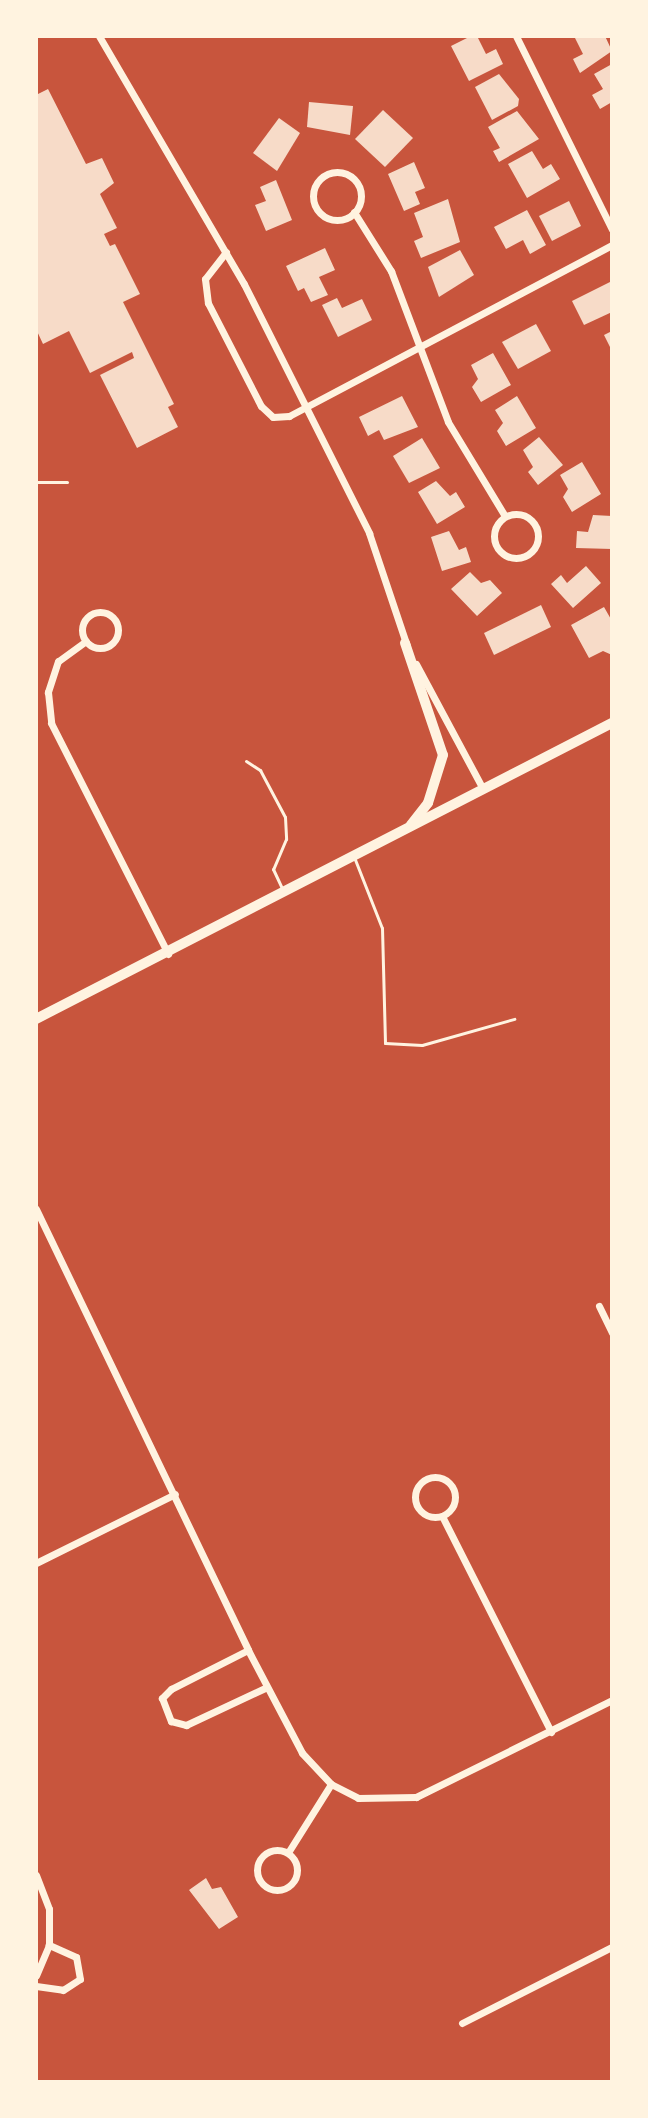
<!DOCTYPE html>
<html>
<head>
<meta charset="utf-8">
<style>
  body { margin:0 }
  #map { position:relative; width:648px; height:2118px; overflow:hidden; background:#c8553d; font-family:Manrope,sans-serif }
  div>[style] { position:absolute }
  .building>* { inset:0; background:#f7dbc8 }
  .service>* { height:3px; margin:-1.5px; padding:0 1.5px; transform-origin:1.5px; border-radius:1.5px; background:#fff3e0 }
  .minor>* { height:7px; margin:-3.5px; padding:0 3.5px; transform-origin:3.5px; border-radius:3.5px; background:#fff3e0 }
  .minor>.ring { margin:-3.5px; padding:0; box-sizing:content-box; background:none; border:7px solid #fff3e0; border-radius:50% }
  .secondary>* { height:10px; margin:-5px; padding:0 5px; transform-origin:5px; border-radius:5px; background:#fff3e0 }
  span { translate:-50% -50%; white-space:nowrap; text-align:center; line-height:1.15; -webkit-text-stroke:7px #fff3e0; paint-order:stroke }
  .frame { position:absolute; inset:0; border:38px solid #fff3e0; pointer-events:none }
</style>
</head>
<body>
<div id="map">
  <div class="building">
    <div style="clip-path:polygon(471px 36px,477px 36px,486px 54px,496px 49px,503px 64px,469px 81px,451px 46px)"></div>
    <div style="clip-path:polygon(574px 36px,605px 36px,612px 51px,580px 73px,573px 59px,583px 54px)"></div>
    <div style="clip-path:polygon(612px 64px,612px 102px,600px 109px,592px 95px,603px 89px,594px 74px)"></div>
    <div style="clip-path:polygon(499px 74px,519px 99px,518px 106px,492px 120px,475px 87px)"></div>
    <div style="clip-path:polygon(48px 89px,86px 164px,102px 158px,114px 183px,100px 194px,117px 228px,104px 234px,110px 246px,115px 244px,140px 294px,123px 302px,174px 404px,168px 407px,178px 427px,137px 448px,100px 375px,134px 358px,132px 352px,90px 373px,69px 331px,43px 344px,36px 329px,36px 95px)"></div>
    <div style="clip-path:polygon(309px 102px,353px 106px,350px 135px,307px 127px)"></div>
    <div style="clip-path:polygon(383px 110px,413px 138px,385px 167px,355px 139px)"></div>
    <div style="clip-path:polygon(517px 111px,539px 139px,499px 162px,493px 151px,500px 148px,488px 127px)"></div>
    <div style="clip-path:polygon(279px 118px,300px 133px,277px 171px,253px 153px)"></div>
    <div style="clip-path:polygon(532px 151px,543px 169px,551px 164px,560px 179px,527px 198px,508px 164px)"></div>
    <div style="clip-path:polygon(414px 162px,425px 188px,415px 192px,420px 204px,404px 211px,388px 174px)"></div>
    <div style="clip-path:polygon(276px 180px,292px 220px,266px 231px,255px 205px,266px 201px,260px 187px)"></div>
    <div style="clip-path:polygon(448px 199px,460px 242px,421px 258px,414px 241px,423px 237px,414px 213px)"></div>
    <div style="clip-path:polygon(569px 201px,581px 226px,552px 241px,539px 216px)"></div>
    <div style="clip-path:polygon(527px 210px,546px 245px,530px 254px,523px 240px,506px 249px,494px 227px)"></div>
    <div style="clip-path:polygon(325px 248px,335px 270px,319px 277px,328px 295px,311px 302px,304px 288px,298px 291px,286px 266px)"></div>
    <div style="clip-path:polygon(460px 250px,474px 275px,439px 297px,428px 267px)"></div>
    <div style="clip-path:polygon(612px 281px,612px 312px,584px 325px,572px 301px)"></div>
    <div style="clip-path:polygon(337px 298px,342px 308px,362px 299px,372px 320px,338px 337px,322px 305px)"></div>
    <div style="clip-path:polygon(536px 324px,551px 351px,518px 369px,502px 342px)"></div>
    <div style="clip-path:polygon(612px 331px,612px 351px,604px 335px)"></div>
    <div style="clip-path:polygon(493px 353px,511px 385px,481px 402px,472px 387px,478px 379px,471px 365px)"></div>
    <div style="clip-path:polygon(402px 396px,418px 427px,384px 440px,379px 430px,368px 436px,359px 417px)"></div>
    <div style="clip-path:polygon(517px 396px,536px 428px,506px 446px,497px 431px,503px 423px,495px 410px)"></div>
    <div style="clip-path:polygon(539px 437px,563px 465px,538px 485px,528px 472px,533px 467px,523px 450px)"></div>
    <div style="clip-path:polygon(422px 438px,440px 468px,409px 483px,393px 456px)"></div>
    <div style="clip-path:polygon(582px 462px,601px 494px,572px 512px,563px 497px,568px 489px,560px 475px)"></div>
    <div style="clip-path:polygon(436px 481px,450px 496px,456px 492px,465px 507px,437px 524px,418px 492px)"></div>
    <div style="clip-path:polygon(593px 515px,612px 516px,612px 549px,576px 548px,577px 531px,588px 532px)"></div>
    <div style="clip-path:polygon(449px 531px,459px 550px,466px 547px,471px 562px,442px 571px,431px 537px)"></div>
    <div style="clip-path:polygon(586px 566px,601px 583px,573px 608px,551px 584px,561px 575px,567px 583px)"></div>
    <div style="clip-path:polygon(470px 572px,481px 583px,490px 580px,502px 593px,477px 616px,451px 589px)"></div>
    <div style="clip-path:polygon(541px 605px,551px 627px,494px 655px,484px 633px)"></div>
    <div style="clip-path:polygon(604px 607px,612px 621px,612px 655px,603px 651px,589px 658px,571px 625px)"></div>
    <div style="clip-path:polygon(206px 1878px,212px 1889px,221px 1887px,238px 1917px,219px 1929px,189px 1890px)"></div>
  </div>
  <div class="service">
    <div style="left:36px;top:482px;width:31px"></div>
    <div style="left:246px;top:761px;width:17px;rotate:33deg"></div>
    <div style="left:260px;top:770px;width:53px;rotate:62deg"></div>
    <div style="left:285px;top:817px;width:22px;rotate:87deg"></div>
    <div style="left:286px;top:839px;width:33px;rotate:113deg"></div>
    <div style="left:273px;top:869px;width:23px;rotate:65deg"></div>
    <div style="left:354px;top:857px;width:76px;rotate:68.5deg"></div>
    <div style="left:382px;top:928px;width:115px;rotate:88.5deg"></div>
    <div style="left:385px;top:1043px;width:37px;rotate:3deg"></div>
    <div style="left:422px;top:1045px;width:96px;rotate:-15.8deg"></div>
  </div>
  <div class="minor">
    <div style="left:99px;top:36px;width:287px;rotate:59.7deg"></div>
    <div style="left:244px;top:284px;width:279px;rotate:63.3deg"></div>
    <div style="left:369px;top:533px;width:119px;rotate:71.4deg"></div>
    <div style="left:516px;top:36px;width:216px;rotate:63.6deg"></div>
    <div class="ring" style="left:313px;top:172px;width:41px;height:41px"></div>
    <div style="left:354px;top:212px;width:70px;rotate:57.9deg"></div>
    <div style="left:391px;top:271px;width:161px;rotate:69.3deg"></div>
    <div style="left:448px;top:422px;width:110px;rotate:58.8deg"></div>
    <div style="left:226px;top:252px;width:34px;rotate:128deg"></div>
    <div style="left:205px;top:279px;width:24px;rotate:83deg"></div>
    <div style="left:208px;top:303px;width:116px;rotate:62.8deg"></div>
    <div style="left:261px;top:406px;width:16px;rotate:43deg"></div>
    <div style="left:273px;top:417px;width:16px;rotate:-4deg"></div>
    <div style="left:289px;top:416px;width:365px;rotate:-27.9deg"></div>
    <div class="ring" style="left:494px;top:514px;width:37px;height:37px"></div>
    <div class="ring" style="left:82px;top:612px;width:29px;height:29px"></div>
    <div style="left:86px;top:641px;width:34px;rotate:144deg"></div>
    <div style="left:58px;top:661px;width:33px;rotate:108deg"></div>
    <div style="left:48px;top:692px;width:31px;rotate:84deg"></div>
    <div style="left:51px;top:723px;width:259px;rotate:63.1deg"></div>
    <div style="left:416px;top:664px;width:142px;rotate:61.8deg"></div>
    <div style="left:36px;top:1209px;width:489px;rotate:64.3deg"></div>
    <div style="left:248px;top:1650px;width:116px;rotate:62.3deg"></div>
    <div style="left:302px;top:1753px;width:42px;rotate:46.9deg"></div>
    <div style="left:331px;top:1784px;width:30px;rotate:27deg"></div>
    <div style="left:358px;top:1798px;width:58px;rotate:-1deg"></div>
    <div style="left:416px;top:1797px;width:219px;rotate:-26.3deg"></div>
    <div style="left:599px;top:1306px;width:30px;rotate:64deg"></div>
    <div class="ring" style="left:415px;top:1477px;width:33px;height:33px"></div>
    <div style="left:442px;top:1516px;width:242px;rotate:63.2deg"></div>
    <div style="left:36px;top:1563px;width:155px;rotate:-26.4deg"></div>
    <div style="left:248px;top:1650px;width:86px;rotate:153.1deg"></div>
    <div style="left:171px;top:1689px;width:13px;rotate:135deg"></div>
    <div style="left:162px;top:1698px;width:25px;rotate:69deg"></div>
    <div style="left:171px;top:1721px;width:16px;rotate:15deg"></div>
    <div style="left:186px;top:1725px;width:89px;rotate:-25.1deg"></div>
    <div class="ring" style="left:257px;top:1850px;width:33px;height:33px"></div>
    <div style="left:289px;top:1851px;width:79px;rotate:-57.9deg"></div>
    <div style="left:36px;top:1875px;width:36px;rotate:69deg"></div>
    <div style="left:49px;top:1909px;width:36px;rotate:90deg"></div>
    <div style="left:49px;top:1945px;width:33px;rotate:113deg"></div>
    <div style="left:36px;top:1986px;width:27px;rotate:8deg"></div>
    <div style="left:63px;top:1990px;width:20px;rotate:-33deg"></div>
    <div style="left:80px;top:1979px;width:22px;rotate:-100deg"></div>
    <div style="left:76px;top:1957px;width:30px;rotate:-156deg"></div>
    <div style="left:462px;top:2023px;width:168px;rotate:-26.9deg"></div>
  </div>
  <div class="secondary">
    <div style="left:405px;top:643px;width:118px;rotate:71.3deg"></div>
    <div style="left:443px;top:755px;width:50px;rotate:107.4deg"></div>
    <div style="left:428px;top:803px;width:28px;rotate:128deg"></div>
    <div style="left:36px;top:1019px;width:648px;rotate:-27.2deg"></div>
  </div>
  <div class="frame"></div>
</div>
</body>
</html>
